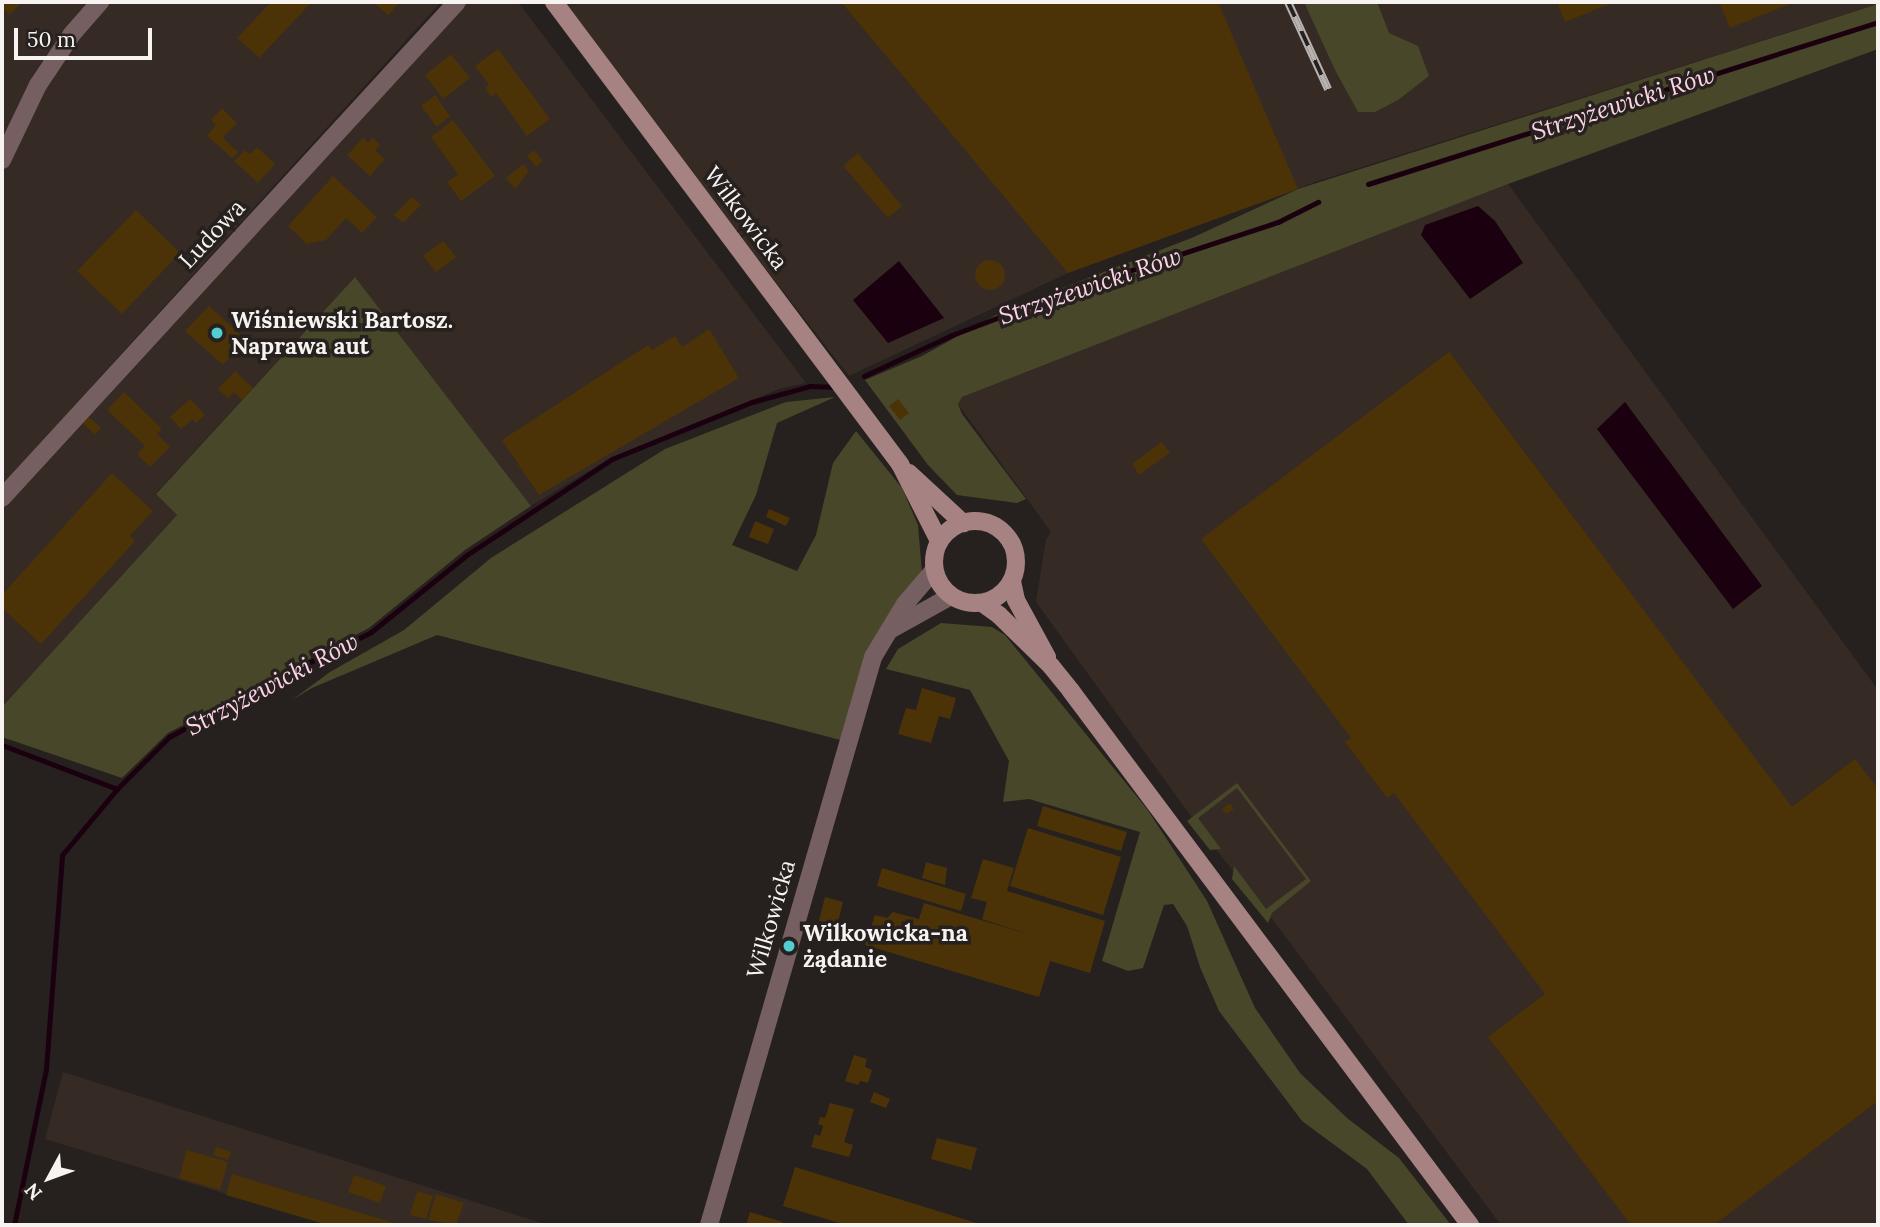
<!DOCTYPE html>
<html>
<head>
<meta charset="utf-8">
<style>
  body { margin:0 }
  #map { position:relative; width:1880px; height:1227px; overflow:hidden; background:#26211e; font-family:Lora,serif }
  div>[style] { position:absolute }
  .built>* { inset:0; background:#352a24 }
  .green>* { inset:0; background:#484729 }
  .water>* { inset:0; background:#1b000f }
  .stream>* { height:5px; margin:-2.5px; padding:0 2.5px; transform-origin:2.5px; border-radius:2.5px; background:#1b000f }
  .building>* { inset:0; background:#4b3307 }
  .round { border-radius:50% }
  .minor>* { height:18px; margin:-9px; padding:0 9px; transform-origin:9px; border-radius:9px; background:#765f60 }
  .secondary>* { height:18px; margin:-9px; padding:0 9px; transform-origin:9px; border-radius:9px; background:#a68283 }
  .secondary>.ring { margin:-9px; padding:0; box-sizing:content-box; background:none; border:18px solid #a68283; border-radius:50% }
  .rail>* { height:8px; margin-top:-4px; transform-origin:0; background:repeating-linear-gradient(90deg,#26211e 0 16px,#b7b2b0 0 32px); box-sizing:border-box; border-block:2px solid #b7b2b0 }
  .dots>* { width:19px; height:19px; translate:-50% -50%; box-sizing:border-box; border:4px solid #26211e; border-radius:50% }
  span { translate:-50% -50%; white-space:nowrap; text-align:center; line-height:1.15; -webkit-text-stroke:7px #26211e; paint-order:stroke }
  .street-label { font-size:23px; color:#f7f3f1 }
  .poi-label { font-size:23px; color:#f7f3f1; font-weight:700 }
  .left { translate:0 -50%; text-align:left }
  .water-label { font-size:24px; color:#fed2e8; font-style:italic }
  .frame { position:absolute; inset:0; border:4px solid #f7f3f1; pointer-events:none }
  .north { position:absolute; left:14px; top:1143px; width:70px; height:70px; -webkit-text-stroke:5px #26211e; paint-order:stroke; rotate:229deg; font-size:19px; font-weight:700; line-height:28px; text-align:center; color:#f7f3f1 }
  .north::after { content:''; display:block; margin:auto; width:24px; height:32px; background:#f7f3f1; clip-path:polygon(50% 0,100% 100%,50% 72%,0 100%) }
  .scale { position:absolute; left:14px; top:28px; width:138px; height:32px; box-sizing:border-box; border:4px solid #f7f3f1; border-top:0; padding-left:9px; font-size:21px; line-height:24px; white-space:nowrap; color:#f7f3f1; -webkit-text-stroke:5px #26211e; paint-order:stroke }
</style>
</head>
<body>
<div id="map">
  <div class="built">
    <div style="clip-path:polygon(2px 2px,441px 2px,2px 485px)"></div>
    <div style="clip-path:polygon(466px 2px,518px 2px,806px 383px,779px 389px,610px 458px,531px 506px,355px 277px,156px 493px,177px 515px,2px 707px,2px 507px)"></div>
    <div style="clip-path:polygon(558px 2px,1878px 2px,1878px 4px,1318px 181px,1068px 273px,849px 376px)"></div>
    <div style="clip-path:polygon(1508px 184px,1878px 690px,1878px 1225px,1501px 1225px,1279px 928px,1206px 837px,1036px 602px,1046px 539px,1051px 532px,958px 404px,962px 397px)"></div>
    <div style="clip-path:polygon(63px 1072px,548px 1225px,328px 1225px,45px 1139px)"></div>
  </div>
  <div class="green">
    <div style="clip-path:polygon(1304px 2px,1377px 2px,1389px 33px,1418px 46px,1429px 76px,1398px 100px,1375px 112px,1358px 112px,1335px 70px)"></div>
    <div style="clip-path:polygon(1878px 4px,1878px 49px,1508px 184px,962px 397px,958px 404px,962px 414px,1026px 499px,1017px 503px,957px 495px,928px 465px,865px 380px,922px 356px,1003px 311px,1194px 237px,1298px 189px)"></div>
    <div style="clip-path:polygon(355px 277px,531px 506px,465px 550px,369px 628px,168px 733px,122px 778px,2px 737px,2px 707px,177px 515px,156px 494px)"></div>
    <div style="clip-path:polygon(835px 397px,777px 423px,756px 495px,732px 545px,797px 571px,816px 535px,833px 463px,856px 431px,902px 488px,918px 525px,923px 585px,890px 630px,848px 742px,437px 635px,312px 688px,292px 700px,330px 672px,404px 630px,491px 558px,665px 449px,786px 402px)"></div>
    <div style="clip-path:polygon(941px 623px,992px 627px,1005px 635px,1147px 809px,1207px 901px,1255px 1008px,1300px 1073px,1347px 1118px,1399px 1158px,1451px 1225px,1409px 1225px,1367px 1169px,1302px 1121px,1219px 1011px,1200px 967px,1187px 926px,1173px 904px,1164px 905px,1143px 968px,1128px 971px,1102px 961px,1140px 832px,1029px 799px,1003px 802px,1009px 761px,970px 690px,886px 669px,898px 649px)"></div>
    <div style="clip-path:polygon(1237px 783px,1311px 881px,1272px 913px,1268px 923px,1232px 879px,1234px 866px,1266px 909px,1306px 879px,1237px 788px,1198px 818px,1221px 849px,1210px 850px,1187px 821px)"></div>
  </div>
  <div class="water">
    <div style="clip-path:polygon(1478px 206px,1495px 221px,1523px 263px,1470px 299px,1421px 235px,1425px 225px)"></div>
    <div style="clip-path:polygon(899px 261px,944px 318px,888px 343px,853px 300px)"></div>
    <div style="clip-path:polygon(1625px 402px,1762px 586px,1733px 609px,1597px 429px)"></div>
  </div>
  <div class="stream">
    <div style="left:1368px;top:184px;width:535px;rotate:-17.62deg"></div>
    <div style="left:864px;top:376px;width:97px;rotate:-25deg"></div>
    <div style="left:952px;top:335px;width:124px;rotate:-20.8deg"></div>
    <div style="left:1068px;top:291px;width:221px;rotate:-18.2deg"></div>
    <div style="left:1278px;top:222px;width:45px;rotate:-26.6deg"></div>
    <div style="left:2px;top:745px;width:123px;rotate:20.9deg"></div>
    <div style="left:14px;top:1225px;width:159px;rotate:-78.4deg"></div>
    <div style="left:46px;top:1069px;width:215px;rotate:-85.7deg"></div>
    <div style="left:62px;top:855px;width:86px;rotate:-50.2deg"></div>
    <div style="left:117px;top:789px;width:74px;rotate:-45deg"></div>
    <div style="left:169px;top:737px;width:119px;rotate:-28.5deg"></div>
    <div style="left:274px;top:680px;width:108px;rotate:-26.3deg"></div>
    <div style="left:371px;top:632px;width:124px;rotate:-38.8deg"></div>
    <div style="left:468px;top:554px;width:173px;rotate:-33.4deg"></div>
    <div style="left:612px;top:459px;width:151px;rotate:-22.2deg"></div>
    <div style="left:752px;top:402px;width:60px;rotate:-15.4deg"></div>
    <div style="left:810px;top:386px;width:26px;rotate:2deg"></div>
  </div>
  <div class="building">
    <div style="clip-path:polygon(2px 2px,22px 2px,10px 15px,2px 7px)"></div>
    <div style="clip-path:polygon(271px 2px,312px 2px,259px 58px,237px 38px)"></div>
    <div style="clip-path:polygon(373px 2px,400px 2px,388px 15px)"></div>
    <div style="clip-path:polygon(841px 2px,1218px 2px,1298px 189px,1068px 273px)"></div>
    <div style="clip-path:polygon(1557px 2px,1615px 2px,1565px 22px)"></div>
    <div style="clip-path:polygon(1719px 2px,1795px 2px,1730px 28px)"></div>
    <div style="clip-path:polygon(498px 49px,550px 119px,527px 136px,496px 93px,491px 97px,485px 88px,489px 85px,475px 66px)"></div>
    <div style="clip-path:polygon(451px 54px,470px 78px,443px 99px,425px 75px)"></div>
    <div style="clip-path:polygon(435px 95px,450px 116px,437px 127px,421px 106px)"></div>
    <div style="clip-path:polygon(222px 108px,237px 123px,223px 138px,238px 152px,232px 158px,207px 136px,216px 125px,211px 120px)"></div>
    <div style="clip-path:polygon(453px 120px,495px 176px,461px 201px,447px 182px,458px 174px,431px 137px)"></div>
    <div style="clip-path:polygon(363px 138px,368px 143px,373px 138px,380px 145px,375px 150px,385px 159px,370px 176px,347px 155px)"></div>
    <div style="clip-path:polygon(257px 147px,275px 164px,258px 183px,234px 161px,245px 150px,250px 154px)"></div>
    <div style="clip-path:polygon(534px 150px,543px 161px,536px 167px,527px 156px)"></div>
    <div style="clip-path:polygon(858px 153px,902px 206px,888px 218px,843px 166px)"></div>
    <div style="clip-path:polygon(523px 164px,529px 171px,515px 189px,506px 178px)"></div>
    <div style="clip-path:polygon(333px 176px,377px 217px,362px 233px,346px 218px,326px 240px,307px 244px,288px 226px)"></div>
    <div style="clip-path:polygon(412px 197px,421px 205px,403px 223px,394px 215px)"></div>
    <div style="clip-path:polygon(136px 210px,180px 253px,122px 314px,77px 271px)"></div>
    <div style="clip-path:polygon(443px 241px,456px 257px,436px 272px,423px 256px)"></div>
    <div class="round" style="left:975px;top:260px;width:30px;height:30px"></div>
    <div style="clip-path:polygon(209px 306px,246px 340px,223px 365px,185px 331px)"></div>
    <div style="clip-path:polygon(709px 329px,739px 378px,539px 495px,502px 440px,648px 345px,652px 350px,675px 336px,682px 347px)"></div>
    <div style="clip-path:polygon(1449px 352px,1792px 807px,1855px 759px,1878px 789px,1878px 1101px,1714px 1225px,1631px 1225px,1488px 1037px,1545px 994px,1394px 793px,1387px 798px,1345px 742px,1351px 738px,1201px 539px)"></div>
    <div style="clip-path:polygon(235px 371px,253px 388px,242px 400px,234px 392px,228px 398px,218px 389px)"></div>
    <div style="clip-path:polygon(124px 392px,162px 429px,157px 434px,170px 447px,150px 467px,137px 454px,145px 446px,107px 410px)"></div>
    <div style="clip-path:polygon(190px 399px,205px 415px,196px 423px,193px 419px,181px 429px,170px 417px)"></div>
    <div style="clip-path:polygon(898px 399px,909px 413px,900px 420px,889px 406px)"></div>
    <div style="clip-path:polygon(87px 415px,101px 428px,95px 435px,81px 421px)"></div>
    <div style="clip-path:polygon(1162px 442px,1170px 453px,1139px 475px,1132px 464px)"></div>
    <div style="clip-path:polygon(112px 473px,153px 511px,130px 536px,135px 541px,41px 644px,2px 608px,2px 595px)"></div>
    <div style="clip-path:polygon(769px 509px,790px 518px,786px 526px,766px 517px)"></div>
    <div style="clip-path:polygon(755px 521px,774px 529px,768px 544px,749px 537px)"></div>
    <div style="clip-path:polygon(922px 688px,956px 698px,950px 719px,939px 716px,931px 743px,898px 734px,906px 708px,916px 710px)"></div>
    <div style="clip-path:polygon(1230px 803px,1234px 809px,1226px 814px,1222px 809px)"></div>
    <div style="clip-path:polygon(1043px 806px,1127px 832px,1121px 851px,1037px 826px)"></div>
    <div style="clip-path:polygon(1028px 828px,1121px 857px,1103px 915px,1010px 886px)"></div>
    <div style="clip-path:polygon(983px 859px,1014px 868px,1007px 891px,1105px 921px,1090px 973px,1050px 961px,1039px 997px,865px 945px,875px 915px,887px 918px,893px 912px,919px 919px,924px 903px,1028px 934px,982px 919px,987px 902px,971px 898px)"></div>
    <div style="clip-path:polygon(926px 862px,947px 868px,945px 885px,922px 878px)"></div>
    <div style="clip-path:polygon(882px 868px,966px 894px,961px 911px,877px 886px)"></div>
    <div style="clip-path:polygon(825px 897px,843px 902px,837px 926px,819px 921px)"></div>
    <div style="clip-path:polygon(854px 1055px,867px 1059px,865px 1067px,872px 1070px,868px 1083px,860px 1081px,858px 1085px,845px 1081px)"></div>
    <div style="clip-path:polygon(874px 1092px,890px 1099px,886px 1108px,870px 1102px)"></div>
    <div style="clip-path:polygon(830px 1103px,854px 1109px,844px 1142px,853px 1145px,849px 1157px,811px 1147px,815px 1134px,820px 1136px,823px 1126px,818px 1124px,820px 1117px,825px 1118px)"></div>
    <div style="clip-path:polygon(937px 1138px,977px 1148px,971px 1170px,931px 1159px)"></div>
    <div style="clip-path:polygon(216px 1147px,231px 1152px,228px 1160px,213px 1155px)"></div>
    <div style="clip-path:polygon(187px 1150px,228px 1162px,220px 1190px,179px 1178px)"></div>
    <div style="clip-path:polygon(795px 1167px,983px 1225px,846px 1225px,783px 1206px)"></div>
    <div style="clip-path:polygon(232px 1174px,401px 1225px,328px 1225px,226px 1195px)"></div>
    <div style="clip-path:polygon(354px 1175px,386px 1186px,380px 1203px,348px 1192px)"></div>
    <div style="clip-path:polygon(417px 1191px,433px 1196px,426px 1219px,410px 1215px)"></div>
    <div style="clip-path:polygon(436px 1194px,464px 1203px,456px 1225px,428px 1220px)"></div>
    <div style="clip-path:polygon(750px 1212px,783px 1222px,782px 1225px,746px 1225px)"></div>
  </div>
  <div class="minor">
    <div style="left:2px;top:160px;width:83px;rotate:-64.4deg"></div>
    <div style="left:38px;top:85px;width:61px;rotate:-56.3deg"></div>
    <div style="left:72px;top:34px;width:43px;rotate:-48.8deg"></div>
    <div style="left:2px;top:498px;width:673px;rotate:-47.47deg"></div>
    <div style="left:890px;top:630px;width:70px;rotate:-29.1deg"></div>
    <div style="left:709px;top:1225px;width:591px;rotate:-73.89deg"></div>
    <div style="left:873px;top:657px;width:62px;rotate:-58.9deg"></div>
    <div style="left:905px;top:604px;width:45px;rotate:-49.5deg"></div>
  </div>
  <div class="secondary">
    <div style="left:554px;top:2px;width:577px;rotate:53.17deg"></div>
    <div style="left:900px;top:464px;width:86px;rotate:63.1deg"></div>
    <div style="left:909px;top:473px;width:74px;rotate:42.8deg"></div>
    <div class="ring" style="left:934px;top:521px;width:64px;height:64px"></div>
    <div style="left:1012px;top:581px;width:19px;rotate:78deg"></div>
    <div style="left:1016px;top:600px;width:65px;rotate:61.5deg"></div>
    <div style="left:982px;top:603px;width:21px;rotate:35deg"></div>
    <div style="left:999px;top:615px;width:73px;rotate:44.4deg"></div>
    <div style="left:1051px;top:666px;width:32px;rotate:51deg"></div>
    <div style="left:1071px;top:691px;width:667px;rotate:53.23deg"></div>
  </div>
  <div class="rail">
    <div style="left:1288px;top:2px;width:96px;rotate:65.3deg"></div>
  </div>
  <div class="dots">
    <div style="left:217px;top:333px;background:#52cdd0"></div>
    <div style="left:789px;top:946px;background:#52cdd0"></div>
  </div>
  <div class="street-label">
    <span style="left:746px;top:218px;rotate:53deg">Wilkowicka</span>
    <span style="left:212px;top:234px;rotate:-47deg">Ludowa</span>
    <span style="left:771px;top:919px;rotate:-74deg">Wilkowicka</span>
  </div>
  <div class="poi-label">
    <span class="left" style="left:231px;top:333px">Wiśniewski Bartosz.<br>Naprawa aut</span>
    <span class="left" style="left:803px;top:946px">Wilkowicka-na<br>żądanie</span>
  </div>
  <div class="water-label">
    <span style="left:1623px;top:103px;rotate:-18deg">Strzyżewicki Rów</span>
    <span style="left:1090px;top:286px;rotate:-19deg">Strzyżewicki Rów</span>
    <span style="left:272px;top:684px;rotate:-28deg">Strzyżewicki Rów</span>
  </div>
  <div class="frame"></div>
  <div class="north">N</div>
  <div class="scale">50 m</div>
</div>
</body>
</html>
